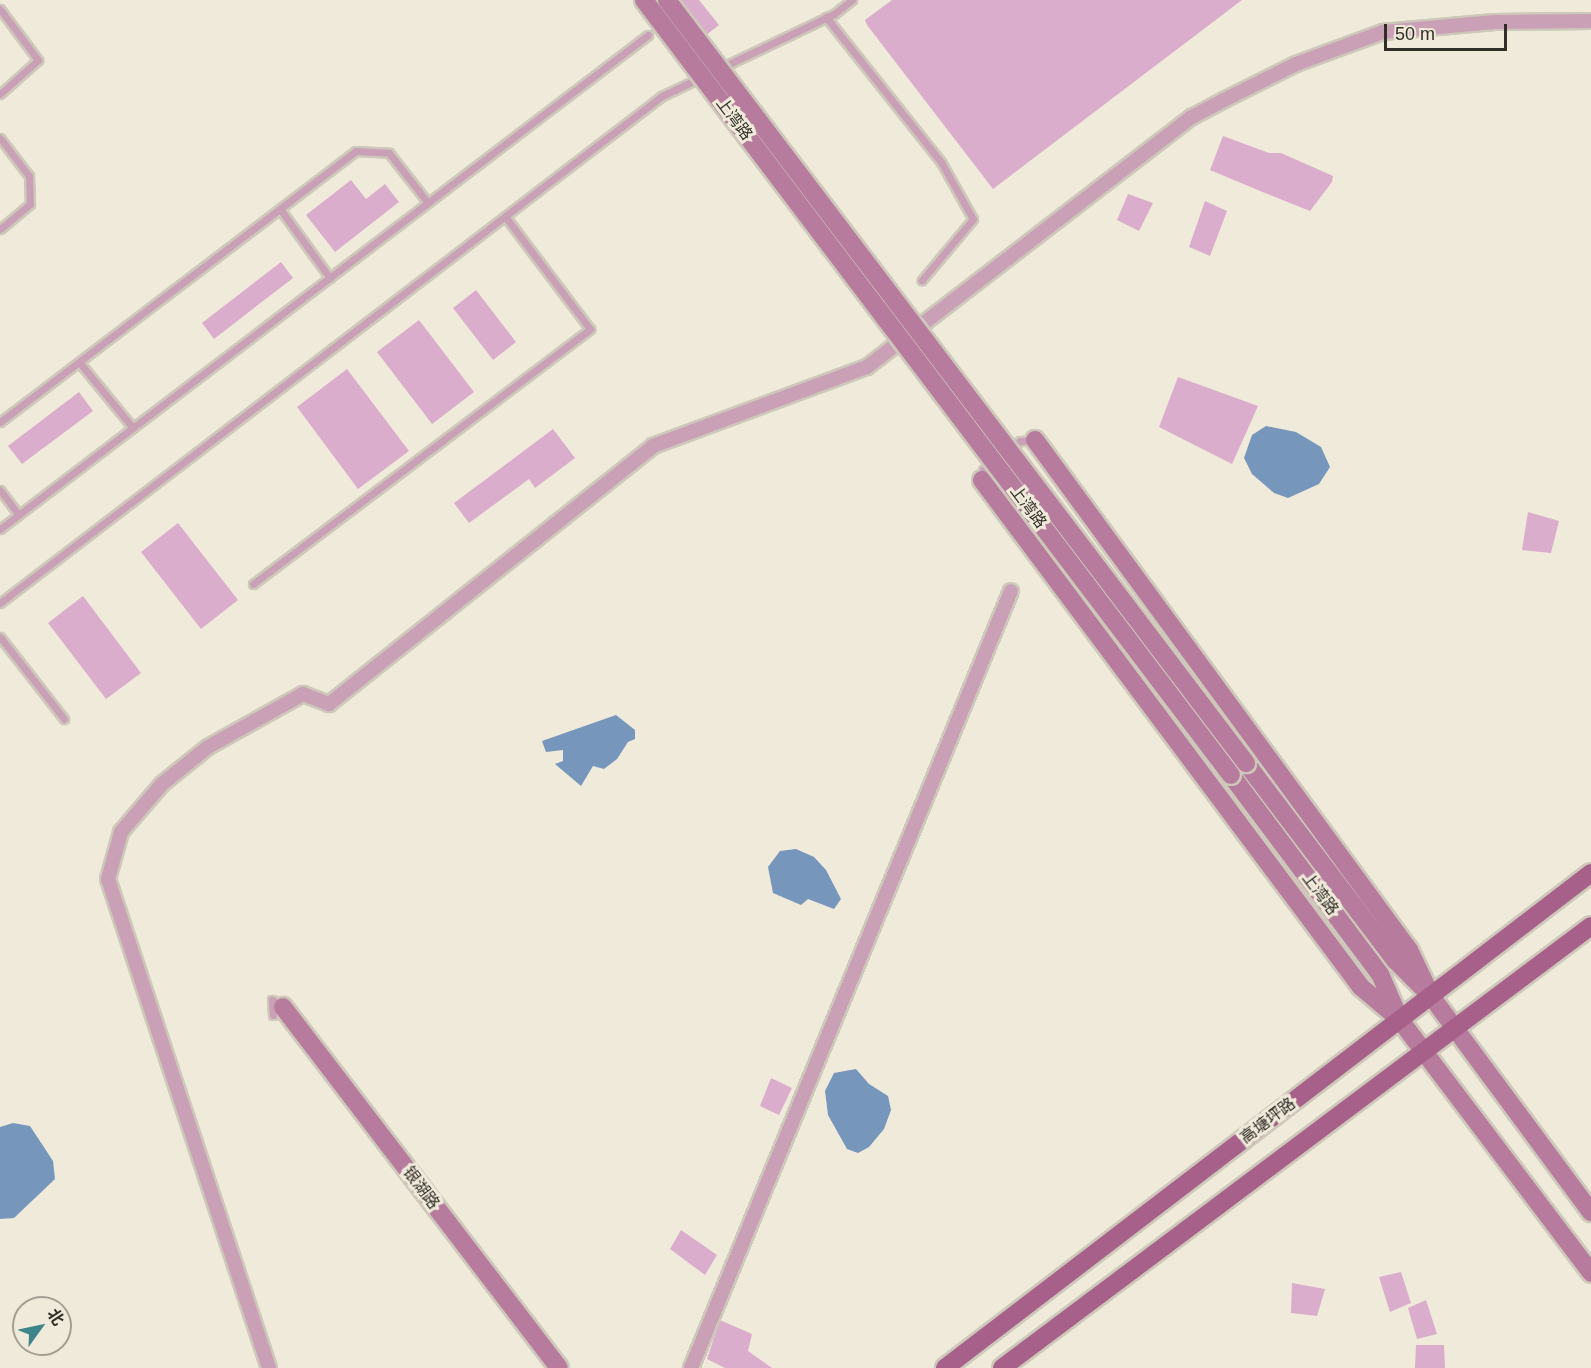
<!DOCTYPE html>
<html>
<head>
<meta charset="utf-8">
<style>
  body { margin:0 }
  #map { position:relative; width:1591px; height:1368px; overflow:hidden; background:#f0eada; font-family:Helvetica,"Noto Sans SC",sans-serif }
  div>[style] { position:absolute }
  .water>* { inset:0; background:#7796bc }
  .building>* { inset:0; background:#daadcc }
  .roads { filter:drop-shadow(2px 0 #cec8ba) drop-shadow(-2px 0 #cec8ba) drop-shadow(0 2px #cec8ba) drop-shadow(0 -2px #cec8ba) }
  .lane>* { height:7px; margin:-3.5px; padding:0 3.5px; transform-origin:3.5px; border-radius:3.5px; background:#c9a0b6 }
  .street>* { height:14px; margin:-7px; padding:0 7px; transform-origin:7px; border-radius:7px; background:#c9a0b6 }
  .secondary>* { height:18px; margin:-9px; padding:0 9px; transform-origin:9px; border-radius:9px; background:#b67b9d }
  .primary>* { height:18px; margin:-9px; padding:0 9px; transform-origin:9px; border-radius:9px; background:#a7608a }
  .bridges { filter:drop-shadow(2px 0 #cec8ba) drop-shadow(-2px 0 #cec8ba) drop-shadow(0 2px #cec8ba) drop-shadow(0 -2px #cec8ba) }
  .secondary-bridge>* { height:18px; margin:-9px; padding:0 9px; transform-origin:9px; border-radius:9px; background:#b67b9d }
  span { translate:-50% -50%; white-space:nowrap; text-align:center; line-height:1.15; -webkit-text-stroke:6px #f0eada; paint-order:stroke }
  .street-label { font-size:16px; color:#312e28 }
  .north { position:absolute; left:12px; top:1296px; width:60px; height:60px; box-sizing:border-box; background:#f0eada; border:2px solid #a49f93; border-radius:50%; rotate:57deg; font-size:16px; font-weight:700; line-height:24px; text-align:center; color:#312e28 }
  .north::after { content:''; display:block; margin:auto; width:21px; height:27px; background:#3d8588; clip-path:polygon(50% 0,100% 100%,50% 72%,0 100%) }
  .scale { position:absolute; left:1384px; top:24px; width:123px; height:27px; box-sizing:border-box; border:3px solid #312e28; border-top:0; padding-left:8px; font-size:18px; line-height:21px; white-space:nowrap; color:#312e28; -webkit-text-stroke:4px #f0eada; paint-order:stroke }
</style>
</head>
<body>
<div id="map">
  <div class="water">
    <div style="clip-path:polygon(1266px 426px,1296px 432px,1321px 447px,1330px 467px,1319px 484px,1288px 498px,1274px 493px,1252px 474px,1244px 458px,1252px 435px)"></div>
    <div style="clip-path:polygon(616px 715px,635px 730px,635px 739px,628px 742px,617px 759px,604px 769px,593px 766px,581px 786px,555px 764px,563px 761px,563px 750px,546px 752px,542px 741px)"></div>
    <div style="clip-path:polygon(796px 849px,814px 857px,826px 870px,841px 899px,834px 909px,808px 899px,801px 905px,773px 893px,768px 867px,780px 851px)"></div>
    <div style="clip-path:polygon(856px 1069px,869px 1084px,888px 1096px,891px 1110px,884px 1129px,869px 1147px,858px 1153px,847px 1149px,828px 1115px,825px 1091px,834px 1073px)"></div>
    <div style="clip-path:polygon(13px 1123px,30px 1126px,53px 1161px,55px 1179px,14px 1218px,0 1219px,0 1127px)"></div>
  </div>
  <div class="building">
    <div style="clip-path:polygon(656px 0,699px 0,719px 25px,678px 57px,669px 46px)"></div>
    <div style="clip-path:polygon(892px 0,1242px 0,993px 189px,867px 25px,865px 20px)"></div>
    <div style="clip-path:polygon(1223px 136px,1269px 153px,1281px 153px,1333px 176px,1332px 182px,1310px 211px,1260px 191px,1210px 170px)"></div>
    <div style="clip-path:polygon(351px 180px,366px 199px,385px 184px,399px 202px,335px 252px,306px 215px)"></div>
    <div style="clip-path:polygon(1128px 194px,1153px 203px,1139px 231px,1117px 220px)"></div>
    <div style="clip-path:polygon(1205px 201px,1227px 211px,1210px 256px,1189px 247px)"></div>
    <div style="clip-path:polygon(281px 262px,293px 278px,214px 339px,202px 323px)"></div>
    <div style="clip-path:polygon(476px 290px,516px 342px,493px 360px,453px 308px)"></div>
    <div style="clip-path:polygon(419px 320px,474px 392px,432px 424px,377px 352px)"></div>
    <div style="clip-path:polygon(347px 369px,409px 451px,358px 489px,297px 407px)"></div>
    <div style="clip-path:polygon(1178px 377px,1258px 406px,1232px 464px,1159px 427px)"></div>
    <div style="clip-path:polygon(79px 392px,93px 411px,22px 464px,8px 446px)"></div>
    <div style="clip-path:polygon(553px 429px,575px 458px,535px 488px,529px 479px,469px 523px,454px 503px)"></div>
    <div style="clip-path:polygon(1528px 512px,1559px 521px,1551px 553px,1522px 550px)"></div>
    <div style="clip-path:polygon(178px 523px,238px 600px,201px 629px,141px 552px)"></div>
    <div style="clip-path:polygon(83px 596px,141px 673px,106px 699px,48px 623px)"></div>
    <div style="clip-path:polygon(771px 1078px,792px 1088px,779px 1115px,760px 1106px)"></div>
    <div style="clip-path:polygon(681px 1230px,717px 1255px,705px 1275px,670px 1249px)"></div>
    <div style="clip-path:polygon(1401px 1272px,1411px 1303px,1390px 1312px,1379px 1277px)"></div>
    <div style="clip-path:polygon(1292px 1283px,1325px 1289px,1317px 1316px,1291px 1313px)"></div>
    <div style="clip-path:polygon(1426px 1300px,1437px 1334px,1417px 1339px,1408px 1308px)"></div>
    <div style="clip-path:polygon(720px 1320px,752px 1334px,748px 1351px,772px 1368px,725px 1368px,707px 1359px)"></div>
    <div style="clip-path:polygon(1416px 1345px,1444px 1345px,1445px 1368px,1415px 1368px)"></div>
  </div>
  <div class="roads">
    <div class="lane">
      <div style="left:0;top:9px;width:64px;rotate:53.3deg"></div>
      <div style="left:38px;top:60px;width:51px;rotate:138.2deg"></div>
      <div style="left:826px;top:17px;width:185px;rotate:51.6deg"></div>
      <div style="left:941px;top:162px;width:65px;rotate:60.7deg"></div>
      <div style="left:973px;top:219px;width:80px;rotate:129.9deg"></div>
      <div style="left:0;top:138px;width:48px;rotate:52.7deg"></div>
      <div style="left:29px;top:176px;width:28px;rotate:88deg"></div>
      <div style="left:30px;top:204px;width:39px;rotate:140deg"></div>
      <div style="left:280px;top:209px;width:85px;rotate:54.1deg"></div>
      <div style="left:79px;top:362px;width:85px;rotate:50.7deg"></div>
      <div style="left:0;top:422px;width:447px;rotate:-37.3deg"></div>
      <div style="left:356px;top:151px;width:33px;rotate:3deg"></div>
      <div style="left:389px;top:153px;width:63px;rotate:52deg"></div>
      <div style="left:982px;top:480px;width:10px;rotate:-84deg"></div>
      <div style="left:983px;top:470px;width:47px;rotate:-38.1deg"></div>
      <div style="left:1020px;top:441px;width:15px;rotate:-4deg"></div>
      <div style="left:0;top:490px;width:31px;rotate:53deg"></div>
      <div style="left:0;top:529px;width:815px;rotate:-37.32deg"></div>
      <div style="left:253px;top:584px;width:423px;rotate:-37.1deg"></div>
      <div style="left:590px;top:329px;width:141px;rotate:-127deg"></div>
      <div style="left:0;top:603px;width:834px;rotate:-37.45deg"></div>
      <div style="left:662px;top:96px;width:191px;rotate:-25.5deg"></div>
      <div style="left:834px;top:14px;width:23px;rotate:-38deg"></div>
      <div style="left:0;top:637px;width:104px;rotate:52deg"></div>
      <div style="left:273px;top:1015px;width:15px;rotate:-94deg"></div>
      <div style="left:272px;top:1000px;width:11px;rotate:34deg"></div>
    </div>
    <div class="street">
      <div style="left:269px;top:1368px;width:515px;rotate:-108.22deg"></div>
      <div style="left:108px;top:879px;width:49px;rotate:-74.5deg"></div>
      <div style="left:121px;top:832px;width:63px;rotate:-49.5deg"></div>
      <div style="left:162px;top:784px;width:59px;rotate:-38.8deg"></div>
      <div style="left:208px;top:747px;width:109px;rotate:-29.2deg"></div>
      <div style="left:303px;top:694px;width:28px;rotate:21deg"></div>
      <div style="left:329px;top:704px;width:414px;rotate:-38.5deg"></div>
      <div style="left:653px;top:446px;width:228px;rotate:-20.3deg"></div>
      <div style="left:867px;top:367px;width:410px;rotate:-37.6deg"></div>
      <div style="left:1192px;top:117px;width:36px;rotate:-28deg"></div>
      <div style="left:1224px;top:100px;width:80px;rotate:-26.6deg"></div>
      <div style="left:1296px;top:64px;width:93px;rotate:-20.2deg"></div>
      <div style="left:1383px;top:32px;width:112px;rotate:-5.1deg"></div>
      <div style="left:1495px;top:22px;width:95px;rotate:-0.6deg"></div>
      <div style="left:691px;top:1368px;width:840px;rotate:-67.62deg"></div>
    </div>
    <div class="secondary">
      <div style="left:1035px;top:440px;width:632px;rotate:53.75deg"></div>
      <div style="left:1409px;top:950px;width:51px;rotate:64.4deg"></div>
      <div style="left:982px;top:480px;width:633px;rotate:53.22deg"></div>
      <div style="left:1361px;top:987px;width:51px;rotate:40.2deg"></div>
      <div style="left:1246px;top:763px;width:248px;rotate:52.9deg"></div>
      <div style="left:1396px;top:961px;width:49px;rotate:45deg"></div>
      <div style="left:1431px;top:996px;width:269px;rotate:53.5deg"></div>
      <div style="left:1231px;top:775px;width:249px;rotate:53.2deg"></div>
      <div style="left:1380px;top:974px;width:50px;rotate:66.5deg"></div>
      <div style="left:1400px;top:1020px;width:317px;rotate:52.9deg"></div>
      <div style="left:283px;top:1007px;width:454px;rotate:52.6deg"></div>
    </div>
    <div class="primary">
      <div style="left:945px;top:1368px;width:814px;rotate:-37.46deg"></div>
      <div style="left:1002px;top:1368px;width:736px;rotate:-36.89deg"></div>
    </div>
  </div>
  <div class="bridges">
    <div class="secondary-bridge">
      <div style="left:644px;top:0;width:972px;rotate:52.86deg"></div>
      <div style="left:667px;top:0;width:958px;rotate:52.81deg"></div>
    </div>
  </div>
  <div class="street-label">
    <span style="left:734px;top:119px;rotate:53deg">上湾路</span>
    <span style="left:1028px;top:507px;rotate:53deg">上湾路</span>
    <span style="left:1320px;top:894px;rotate:53deg">上湾路</span>
    <span style="left:1268px;top:1121px;rotate:-37deg">高塘坪路</span>
    <span style="left:421px;top:1188px;rotate:53deg">银湖路</span>
  </div>
  <div class="north">北</div>
  <div class="scale">50 m</div>
</div>
</body>
</html>
